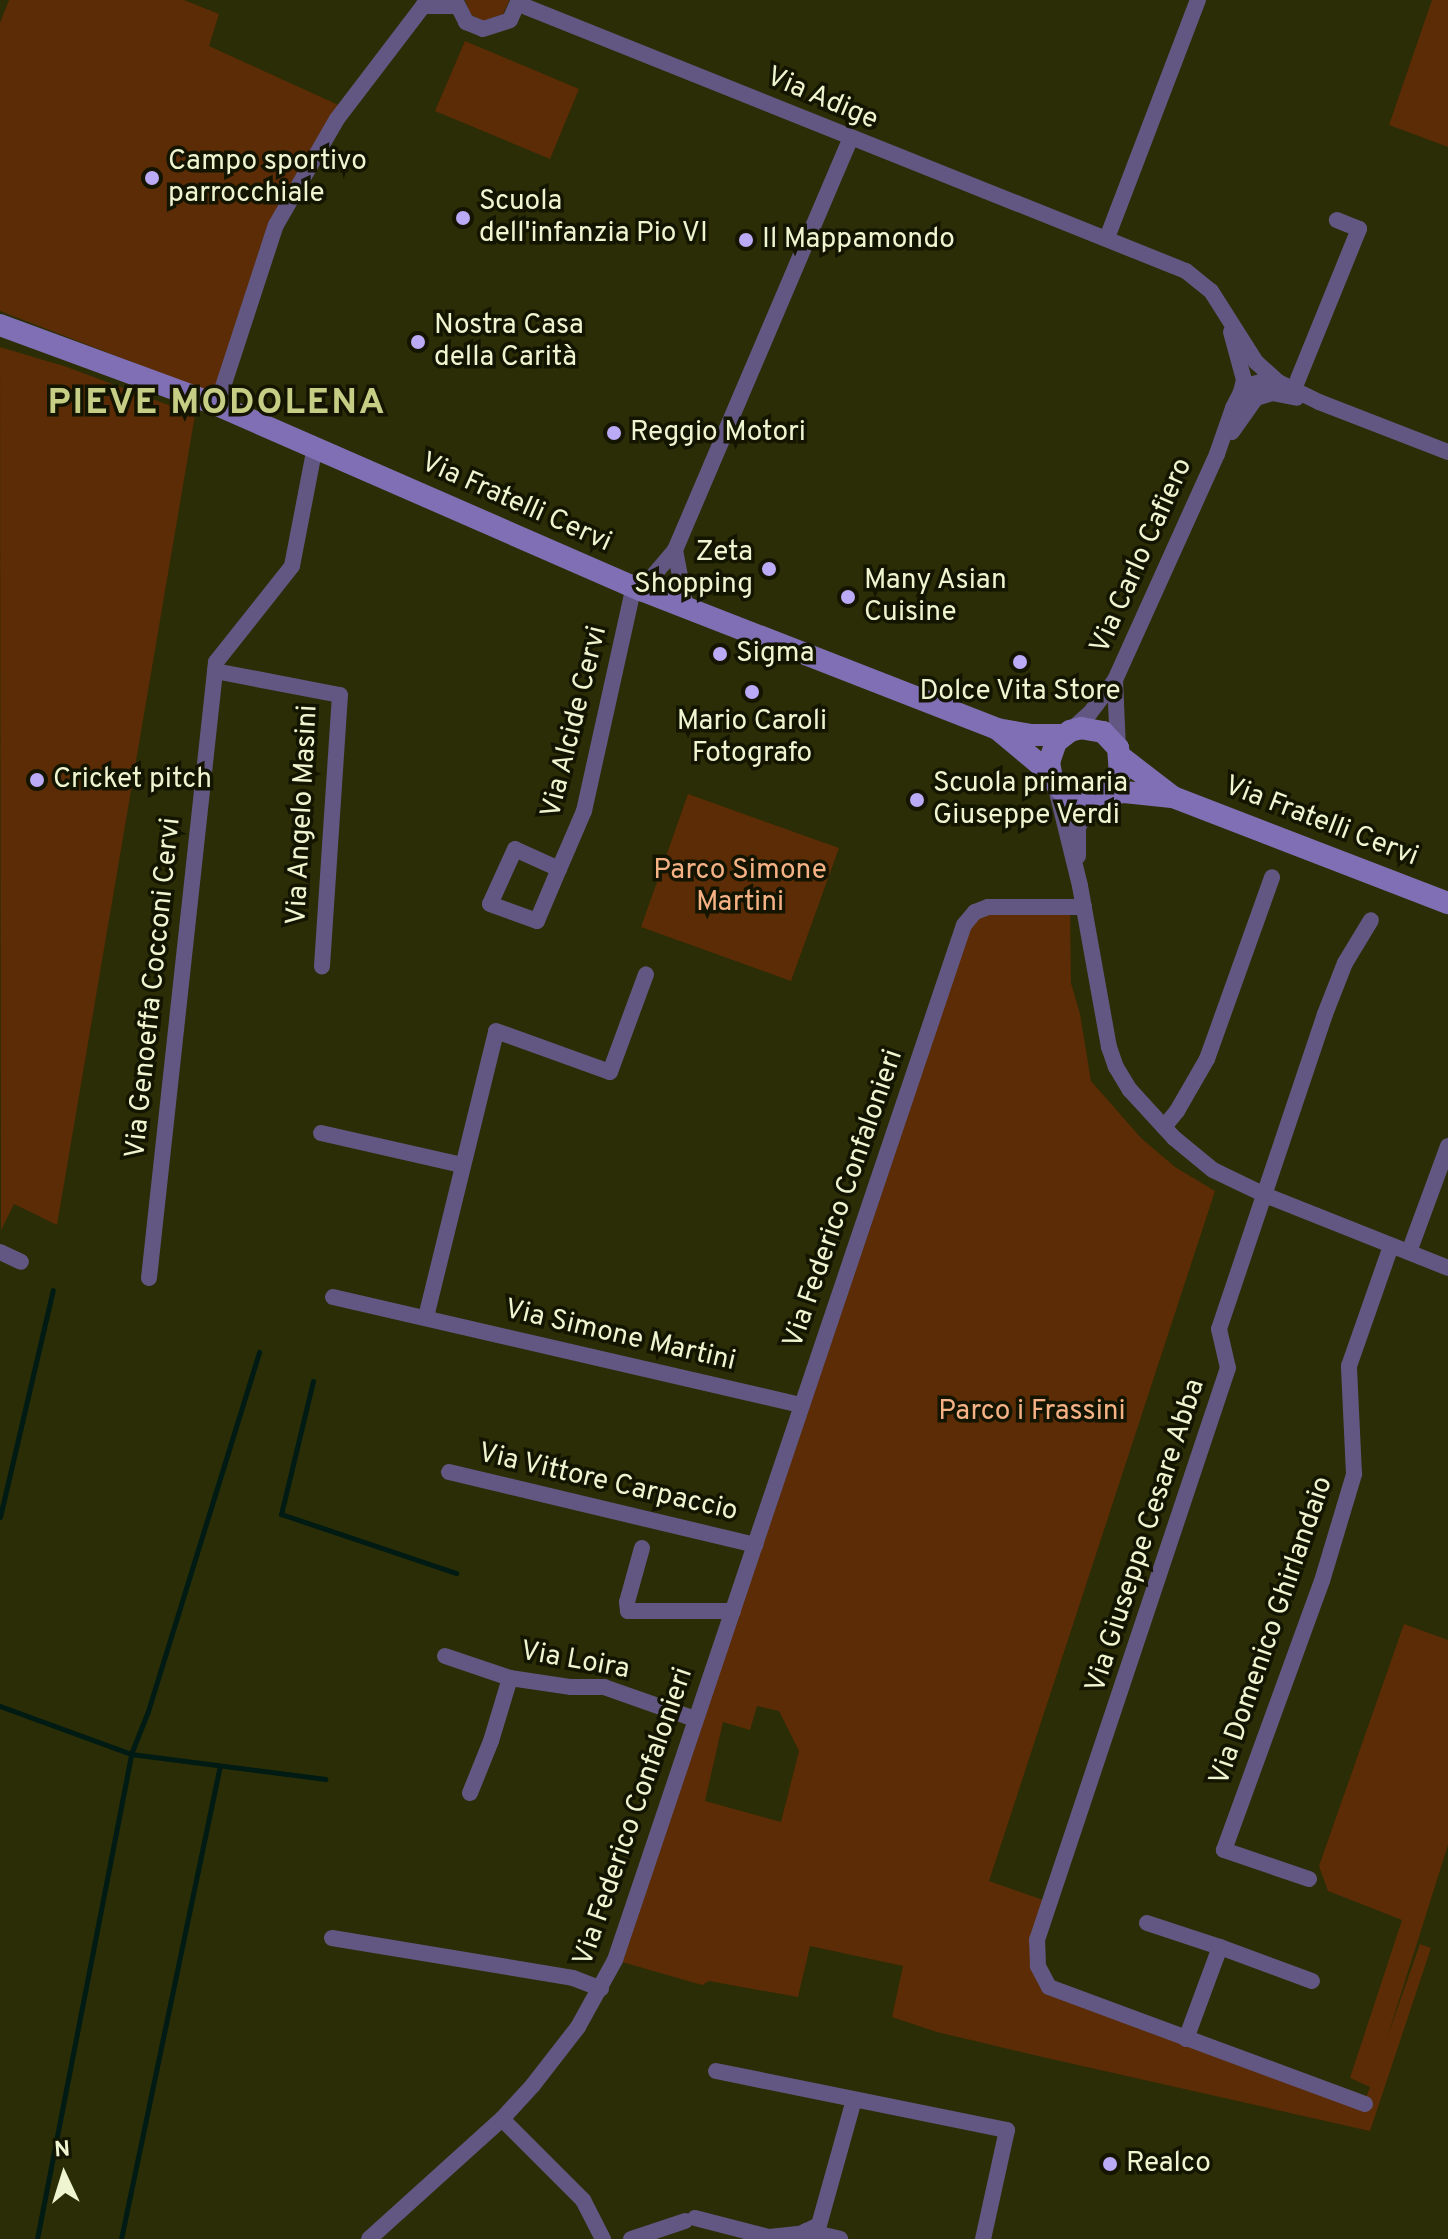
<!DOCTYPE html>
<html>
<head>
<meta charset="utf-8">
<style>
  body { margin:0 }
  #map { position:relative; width:1448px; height:2239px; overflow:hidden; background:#2a2d05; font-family:Overpass,sans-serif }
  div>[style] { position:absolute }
  .green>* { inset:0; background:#5b2c05 }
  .stream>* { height:5px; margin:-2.5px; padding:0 2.5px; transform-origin:2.5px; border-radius:2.5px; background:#001b14 }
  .street>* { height:16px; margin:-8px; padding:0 8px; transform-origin:8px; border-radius:8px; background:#615782 }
  .secondary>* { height:22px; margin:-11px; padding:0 11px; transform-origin:11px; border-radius:11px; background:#806fb4 }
  .dots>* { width:22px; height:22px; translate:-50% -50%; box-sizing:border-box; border:4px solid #131500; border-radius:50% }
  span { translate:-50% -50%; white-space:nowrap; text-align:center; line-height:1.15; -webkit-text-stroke:7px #131500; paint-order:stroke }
  .street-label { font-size:28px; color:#eff5d0 }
  .poi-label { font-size:28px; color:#eff5d0 }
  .left { translate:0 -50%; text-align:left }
  .right { translate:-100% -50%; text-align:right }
  .park-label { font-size:28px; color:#f6b285 }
  .district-label { font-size:36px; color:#c5ce84; font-weight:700; letter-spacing:2px }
  .north { position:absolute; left:24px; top:2135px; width:80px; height:80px; -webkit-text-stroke:6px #131500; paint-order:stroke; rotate:356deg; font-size:22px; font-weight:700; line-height:32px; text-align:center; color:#eff5d0 }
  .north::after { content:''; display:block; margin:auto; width:28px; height:36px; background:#eff5d0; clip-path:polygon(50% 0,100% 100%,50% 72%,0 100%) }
</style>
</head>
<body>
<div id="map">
  <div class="green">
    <div style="clip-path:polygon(9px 0,184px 0,219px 14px,209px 46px,345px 108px,276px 225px,220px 396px,0 311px,0 23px)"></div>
    <div style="clip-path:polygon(465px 0,509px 0,509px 1px,503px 14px,483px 21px,470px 14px)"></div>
    <div style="clip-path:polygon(1432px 0,1448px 0,1448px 147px,1389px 125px)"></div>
    <div style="clip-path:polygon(465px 41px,579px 89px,550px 159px,435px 111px)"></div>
    <div style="clip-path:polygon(0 347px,67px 367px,195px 415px,57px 1225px,14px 1204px,1px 1230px)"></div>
    <div style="clip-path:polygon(688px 794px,839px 848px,791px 981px,641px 927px)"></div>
    <div style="clip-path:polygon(evenodd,1070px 906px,1071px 983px,1080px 1014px,1091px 1081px,1141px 1138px,1175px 1167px,1215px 1191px,989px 1881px,1052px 1903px,1037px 1940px,1049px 1987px,1364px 2103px,1370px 2087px,1350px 2078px,1402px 1920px,1328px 1891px,1319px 1866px,1404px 1624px,1448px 1640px,1448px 1845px,1387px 2038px,1420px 1944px,1431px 1948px,1370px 2131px,1038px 2056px,937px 2032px,892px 2017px,903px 1966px,810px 1946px,798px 1997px,709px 1981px,702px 1985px,615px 1960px,975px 912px,1070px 906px,757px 1706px,779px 1711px,799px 1751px,781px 1822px,705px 1801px,723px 1722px,750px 1730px,757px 1706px)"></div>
  </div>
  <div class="stream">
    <div style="left:313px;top:1381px;width:137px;rotate:103.5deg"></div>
    <div style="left:281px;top:1514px;width:185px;rotate:18.6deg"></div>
    <div style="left:0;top:1517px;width:233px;rotate:-76.9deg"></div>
    <div style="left:0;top:1706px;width:140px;rotate:20.1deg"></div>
    <div style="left:131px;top:1754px;width:46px;rotate:-68.4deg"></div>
    <div style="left:148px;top:1711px;width:376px;rotate:-72.8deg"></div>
    <div style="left:37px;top:2239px;width:494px;rotate:-79deg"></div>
    <div style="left:131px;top:1754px;width:196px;rotate:7.3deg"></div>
    <div style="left:121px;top:2239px;width:483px;rotate:-78.2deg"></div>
  </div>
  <div class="street">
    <div style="left:455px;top:0;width:25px;rotate:63deg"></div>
    <div style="left:466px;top:22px;width:18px;rotate:22deg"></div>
    <div style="left:483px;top:29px;width:28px;rotate:-18deg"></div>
    <div style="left:510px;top:20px;width:22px;rotate:-66deg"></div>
    <div style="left:519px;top:4px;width:718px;rotate:21.82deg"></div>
    <div style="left:1186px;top:271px;width:32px;rotate:39deg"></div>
    <div style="left:1211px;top:291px;width:84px;rotate:57.6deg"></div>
    <div style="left:1256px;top:362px;width:30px;rotate:42deg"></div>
    <div style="left:1107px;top:238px;width:255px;rotate:-69.1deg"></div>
    <div style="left:1231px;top:332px;width:50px;rotate:74.8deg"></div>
    <div style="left:1244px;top:380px;width:12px;rotate:104deg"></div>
    <div style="left:1294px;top:389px;width:173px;rotate:-67.9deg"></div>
    <div style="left:1359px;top:229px;width:24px;rotate:-158deg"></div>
    <div style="left:217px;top:405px;width:189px;rotate:-71.9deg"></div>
    <div style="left:276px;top:225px;width:122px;rotate:-60.1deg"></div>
    <div style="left:337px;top:119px;width:142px;rotate:-52.7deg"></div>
    <div style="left:423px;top:6px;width:33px"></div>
    <div style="left:1232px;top:432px;width:42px;rotate:-54.8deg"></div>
    <div style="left:1256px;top:398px;width:17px;rotate:-17deg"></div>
    <div style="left:1272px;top:393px;width:25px;rotate:11deg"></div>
    <div style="left:675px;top:550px;width:58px;rotate:79.1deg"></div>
    <div style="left:641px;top:590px;width:52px;rotate:-49.6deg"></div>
    <div style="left:675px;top:550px;width:447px;rotate:-66.9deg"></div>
    <div style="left:215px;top:671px;width:127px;rotate:10.9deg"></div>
    <div style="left:340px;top:695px;width:272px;rotate:93.8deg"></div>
    <div style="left:1115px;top:680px;width:68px;rotate:87.5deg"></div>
    <div style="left:1071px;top:730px;width:25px;rotate:-42deg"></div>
    <div style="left:1090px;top:713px;width:41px;rotate:-52.9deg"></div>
    <div style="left:1115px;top:680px;width:248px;rotate:-65.7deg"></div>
    <div style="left:1217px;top:454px;width:49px;rotate:-70.8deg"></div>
    <div style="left:1233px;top:408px;width:18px;rotate:-63deg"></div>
    <div style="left:1241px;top:392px;width:11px;rotate:-38deg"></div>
    <div style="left:1250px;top:385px;width:18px;rotate:-16deg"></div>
    <div style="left:1267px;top:380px;width:11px;rotate:10deg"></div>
    <div style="left:1278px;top:382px;width:46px;rotate:26deg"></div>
    <div style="left:1319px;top:402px;width:138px;rotate:21.2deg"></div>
    <div style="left:1055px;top:784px;width:105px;rotate:76.2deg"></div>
    <div style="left:1080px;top:886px;width:164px;rotate:79.8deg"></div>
    <div style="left:1109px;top:1047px;width:21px;rotate:71deg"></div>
    <div style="left:1116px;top:1067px;width:27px;rotate:59deg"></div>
    <div style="left:1130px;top:1090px;width:65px;rotate:47.5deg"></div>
    <div style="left:1174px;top:1138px;width:50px;rotate:39.4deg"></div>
    <div style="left:1213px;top:1170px;width:58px;rotate:25.7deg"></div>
    <div style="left:1265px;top:1195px;width:197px;rotate:21.7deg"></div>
    <div style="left:1078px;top:856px;width:29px;rotate:-90deg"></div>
    <div style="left:1078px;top:827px;width:33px;rotate:-57deg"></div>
    <div style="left:559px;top:869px;width:48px;rotate:-155.6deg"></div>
    <div style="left:515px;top:849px;width:60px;rotate:114.4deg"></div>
    <div style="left:490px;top:904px;width:50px;rotate:19.9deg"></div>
    <div style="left:537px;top:921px;width:56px;rotate:-67.1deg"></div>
    <div style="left:559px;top:869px;width:63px;rotate:-66.7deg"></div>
    <div style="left:584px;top:811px;width:230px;rotate:-77.5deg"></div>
    <div style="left:1164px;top:1127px;width:21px;rotate:-51deg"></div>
    <div style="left:1177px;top:1111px;width:60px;rotate:-60deg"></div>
    <div style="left:1207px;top:1059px;width:193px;rotate:-70.3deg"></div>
    <div style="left:321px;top:1133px;width:145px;rotate:12.8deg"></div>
    <div style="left:0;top:1252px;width:23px;rotate:25deg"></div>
    <div style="left:1409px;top:1252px;width:113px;rotate:-69.8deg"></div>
    <div style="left:149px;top:1278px;width:620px;rotate:-83.79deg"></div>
    <div style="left:216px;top:662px;width:122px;rotate:-51.6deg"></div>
    <div style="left:292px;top:566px;width:122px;rotate:-79.1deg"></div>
    <div style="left:333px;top:1297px;width:481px;rotate:13deg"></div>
    <div style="left:426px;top:1317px;width:294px;rotate:-76.2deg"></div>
    <div style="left:496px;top:1031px;width:121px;rotate:19.8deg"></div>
    <div style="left:610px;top:1072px;width:104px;rotate:-69.8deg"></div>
    <div style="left:449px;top:1472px;width:315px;rotate:13.4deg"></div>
    <div style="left:642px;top:1548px;width:56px;rotate:105.5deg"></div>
    <div style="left:627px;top:1602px;width:9px;rotate:84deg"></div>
    <div style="left:628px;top:1611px;width:105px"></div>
    <div style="left:445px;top:1656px;width:69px;rotate:18.7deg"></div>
    <div style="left:510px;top:1678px;width:62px;rotate:8.4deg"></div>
    <div style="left:571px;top:1687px;width:33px"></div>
    <div style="left:604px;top:1687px;width:96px;rotate:19.4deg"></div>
    <div style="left:470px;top:1793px;width:56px;rotate:-68deg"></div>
    <div style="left:491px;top:1741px;width:66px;rotate:-73.2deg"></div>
    <div style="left:1309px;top:1879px;width:90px;rotate:-161.2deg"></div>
    <div style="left:1224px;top:1850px;width:286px;rotate:-70deg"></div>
    <div style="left:1322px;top:1581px;width:112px;rotate:-73.3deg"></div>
    <div style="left:1354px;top:1474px;width:108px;rotate:-92.7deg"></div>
    <div style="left:1349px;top:1366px;width:127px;rotate:-70.7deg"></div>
    <div style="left:1147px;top:1923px;width:77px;rotate:18.2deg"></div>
    <div style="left:1220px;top:1947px;width:98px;rotate:110.3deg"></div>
    <div style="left:332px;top:1938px;width:244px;rotate:9.4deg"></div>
    <div style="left:573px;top:1978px;width:30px;rotate:21deg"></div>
    <div style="left:1220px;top:1947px;width:98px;rotate:20.3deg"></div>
    <div style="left:716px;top:2071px;width:297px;rotate:11.5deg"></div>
    <div style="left:1007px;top:2130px;width:112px;rotate:102.4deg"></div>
    <div style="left:1365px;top:2104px;width:337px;rotate:-159.7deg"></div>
    <div style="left:1049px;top:1987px;width:24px;rotate:-118deg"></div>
    <div style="left:1038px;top:1966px;width:26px;rotate:-92deg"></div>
    <div style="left:1037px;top:1940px;width:603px;rotate:-71.54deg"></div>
    <div style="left:1228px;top:1368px;width:40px;rotate:-103deg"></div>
    <div style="left:1219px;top:1329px;width:332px;rotate:-71.4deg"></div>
    <div style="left:1325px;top:1014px;width:55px;rotate:-68.6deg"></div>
    <div style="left:1345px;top:963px;width:50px;rotate:-58.8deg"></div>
    <div style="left:502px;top:2119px;width:115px;rotate:45deg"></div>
    <div style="left:583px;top:2200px;width:44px;rotate:62.9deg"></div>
    <div style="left:695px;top:2218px;width:76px;rotate:14.4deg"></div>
    <div style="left:769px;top:2237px;width:31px;rotate:-6deg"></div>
    <div style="left:800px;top:2234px;width:21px;rotate:-25deg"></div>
    <div style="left:819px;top:2225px;width:130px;rotate:-74.4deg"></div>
    <div style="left:806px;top:2231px;width:35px;rotate:13deg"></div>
    <div style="left:369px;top:2239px;width:179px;rotate:-42.1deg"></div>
    <div style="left:502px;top:2119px;width:46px;rotate:-47.6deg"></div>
    <div style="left:533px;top:2085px;width:73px;rotate:-52.2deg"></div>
    <div style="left:578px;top:2027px;width:77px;rotate:-61.1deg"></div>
    <div style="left:615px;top:1960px;width:1092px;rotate:-71.37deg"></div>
    <div style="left:964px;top:925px;width:17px;rotate:-50deg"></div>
    <div style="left:975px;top:912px;width:14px;rotate:-21deg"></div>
    <div style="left:988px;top:907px;width:96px"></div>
    <div style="left:631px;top:2239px;width:57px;rotate:-18.4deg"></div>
  </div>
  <div class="secondary">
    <div style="left:0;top:325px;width:231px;rotate:20.2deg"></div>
    <div style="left:217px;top:405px;width:463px;rotate:23.6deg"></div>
    <div style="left:641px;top:590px;width:382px;rotate:21.3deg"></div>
    <div style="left:997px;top:729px;width:35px;rotate:10deg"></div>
    <div style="left:1031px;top:735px;width:33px"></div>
    <div style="left:1001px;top:732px;width:64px;rotate:39.9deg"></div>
    <div style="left:1121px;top:757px;width:66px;rotate:37.6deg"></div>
    <div style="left:1173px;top:797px;width:295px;rotate:21.1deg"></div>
    <div style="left:1101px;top:796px;width:28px;rotate:-48deg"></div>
    <div style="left:1120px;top:775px;width:27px;rotate:-94deg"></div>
    <div style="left:1118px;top:748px;width:22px;rotate:-133deg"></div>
    <div style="left:1103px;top:732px;width:22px;rotate:-170deg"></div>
    <div style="left:1081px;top:728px;width:11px;rotate:165deg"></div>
    <div style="left:1070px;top:731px;width:18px;rotate:142deg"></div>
    <div style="left:1056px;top:742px;width:21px;rotate:109deg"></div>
    <div style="left:1049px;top:762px;width:17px;rotate:80deg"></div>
    <div style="left:1052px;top:779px;width:21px;rotate:49deg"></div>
    <div style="left:1066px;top:795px;width:23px;rotate:13deg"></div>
    <div style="left:1088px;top:800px;width:37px;rotate:-13deg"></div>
    <div style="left:1124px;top:792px;width:48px;rotate:5.9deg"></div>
  </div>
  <div class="dots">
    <div style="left:152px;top:178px;background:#bbaaf6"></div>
    <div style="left:463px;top:218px;background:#bbaaf6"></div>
    <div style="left:746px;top:240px;background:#bbaaf6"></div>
    <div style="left:418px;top:342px;background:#bbaaf6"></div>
    <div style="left:614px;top:433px;background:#bbaaf6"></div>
    <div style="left:769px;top:569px;background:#bbaaf6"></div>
    <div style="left:848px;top:597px;background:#bbaaf6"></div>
    <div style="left:720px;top:654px;background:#bbaaf6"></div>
    <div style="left:1020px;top:662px;background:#bbaaf6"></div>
    <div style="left:752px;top:692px;background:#bbaaf6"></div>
    <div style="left:37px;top:780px;background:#bbaaf6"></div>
    <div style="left:917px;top:800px;background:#bbaaf6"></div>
    <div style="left:1110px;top:2164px;background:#bbaaf6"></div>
  </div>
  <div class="street-label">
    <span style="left:822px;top:99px;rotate:23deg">Via Adige</span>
    <span style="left:516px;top:503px;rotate:24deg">Via Fratelli Cervi</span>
    <span style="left:1142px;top:556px;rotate:-66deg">Via Carlo Cafiero</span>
    <span style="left:575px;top:722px;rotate:-76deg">Via Alcide Cervi</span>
    <span style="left:303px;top:815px;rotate:-87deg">Via Angelo Masini</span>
    <span style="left:1321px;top:822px;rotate:21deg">Via Fratelli Cervi</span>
    <span style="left:154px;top:988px;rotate:-84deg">Via Genoeffa Cocconi Cervi</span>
    <span style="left:844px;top:1199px;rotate:-71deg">Via Federico Confalonieri</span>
    <span style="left:620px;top:1336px;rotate:13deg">Via Simone Martini</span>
    <span style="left:608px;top:1483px;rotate:13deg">Via Vittore Carpaccio</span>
    <span style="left:1146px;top:1536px;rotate:-72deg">Via Giuseppe Cesare Abba</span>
    <span style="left:1272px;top:1631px;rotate:-71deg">Via Domenico Ghirlandaio</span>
    <span style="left:575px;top:1661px;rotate:10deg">Via Loira</span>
    <span style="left:634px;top:1817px;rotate:-71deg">Via Federico Confalonieri</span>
  </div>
  <div class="poi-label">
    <span class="left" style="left:168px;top:178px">Campo sportivo<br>parrocchiale</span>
    <span class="left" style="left:479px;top:218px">Scuola<br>dell'infanzia Pio VI</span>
    <span class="left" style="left:762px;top:240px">Il Mappamondo</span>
    <span class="left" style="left:434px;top:342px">Nostra Casa<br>della Carità</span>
    <span class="left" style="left:630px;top:433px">Reggio Motori</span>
    <span class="right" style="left:753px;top:569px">Zeta<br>Shopping</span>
    <span class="left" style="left:864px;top:597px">Many Asian<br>Cuisine</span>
    <span class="left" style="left:736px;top:654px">Sigma</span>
    <span style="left:1020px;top:692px">Dolce Vita Store</span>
    <span style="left:752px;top:738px">Mario Caroli<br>Fotografo</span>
    <span class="left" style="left:53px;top:780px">Cricket pitch</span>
    <span class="left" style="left:933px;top:800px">Scuola primaria<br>Giuseppe Verdi</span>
    <span class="left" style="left:1126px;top:2164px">Realco</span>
  </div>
  <div class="park-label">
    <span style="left:740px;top:887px">Parco Simone<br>Martini</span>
    <span style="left:1032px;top:1412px">Parco i Frassini</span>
  </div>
  <div class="district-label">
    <span style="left:217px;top:405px">PIEVE MODOLENA</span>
  </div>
  <div class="north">N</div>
</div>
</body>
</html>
